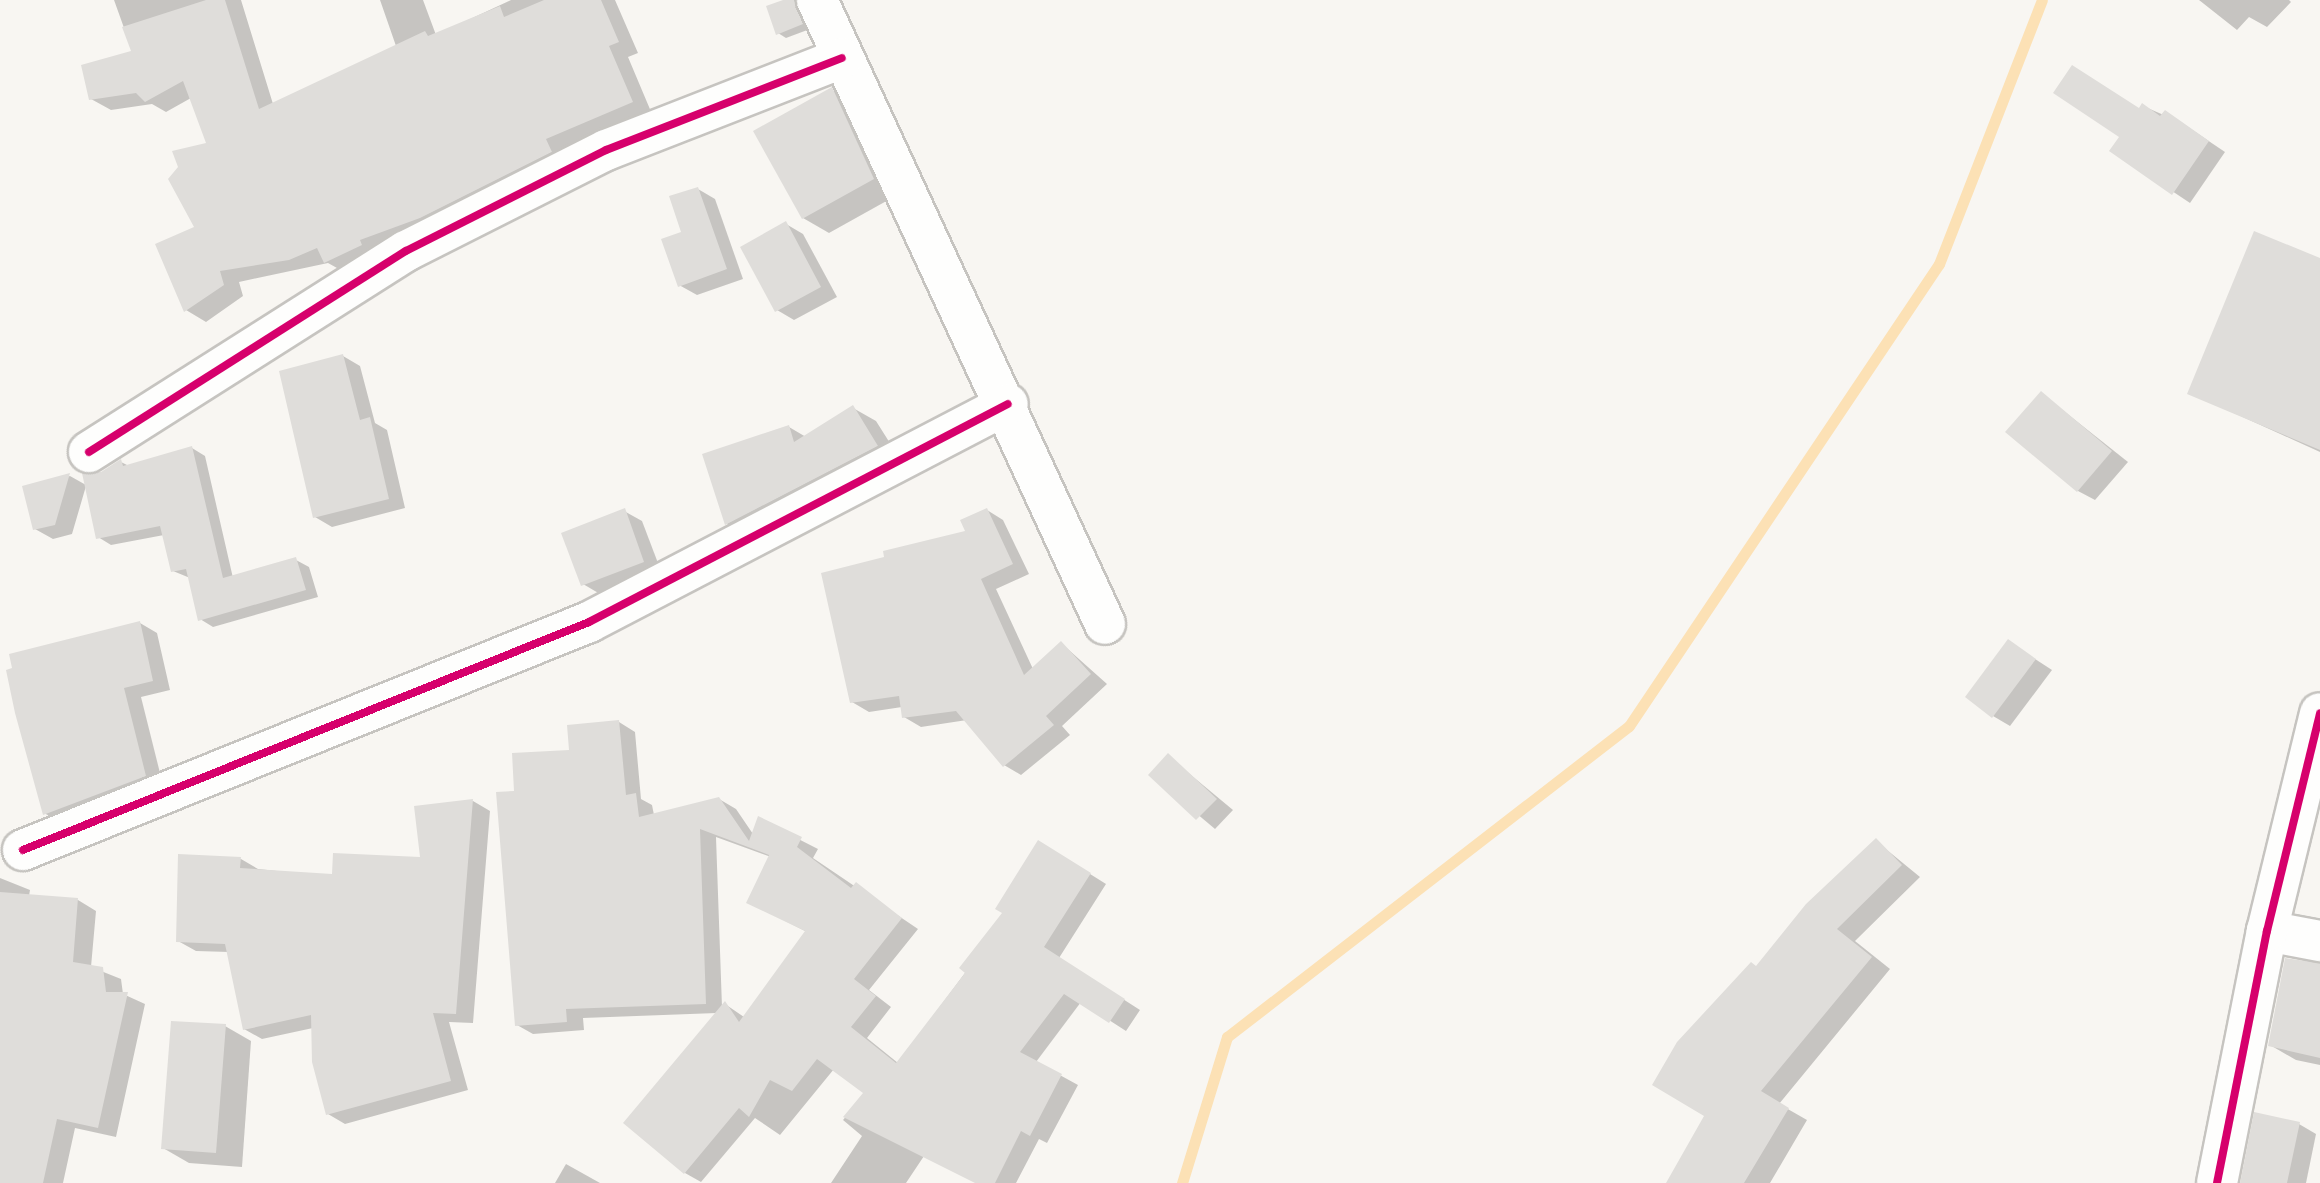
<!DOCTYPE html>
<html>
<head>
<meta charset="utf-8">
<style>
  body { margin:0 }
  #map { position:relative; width:2320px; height:1183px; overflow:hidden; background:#f8f6f2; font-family:Quicksand,sans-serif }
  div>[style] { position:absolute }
  .shadow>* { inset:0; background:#0003 }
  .stream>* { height:11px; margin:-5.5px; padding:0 5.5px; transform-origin:5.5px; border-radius:5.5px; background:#fce1b5 }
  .building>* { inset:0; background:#dfddda }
  .roads { filter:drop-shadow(2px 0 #c6c4c0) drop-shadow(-2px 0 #c6c4c0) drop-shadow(0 2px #c6c4c0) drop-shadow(0 -2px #c6c4c0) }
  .street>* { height:40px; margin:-20px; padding:0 20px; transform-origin:20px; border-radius:20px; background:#fefefd }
  .cycleway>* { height:8px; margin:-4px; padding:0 4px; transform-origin:4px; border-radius:4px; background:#d6006c }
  span { translate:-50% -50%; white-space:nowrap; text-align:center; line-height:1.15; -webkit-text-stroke:7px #fcf7ee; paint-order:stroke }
</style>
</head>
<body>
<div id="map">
  <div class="shadow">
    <div style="clip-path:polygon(114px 0,241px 0,273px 104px,396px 46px,380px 0,423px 0,436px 35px,511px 0,615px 0,638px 53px,628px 57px,652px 114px,346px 273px,328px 263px,239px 282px,243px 296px,206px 322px,186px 310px,209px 144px,191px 98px,166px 112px,152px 104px,111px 110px,91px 99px,133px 53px)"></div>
    <div style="clip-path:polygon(788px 0,799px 0,810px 29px,786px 38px,778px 33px)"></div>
    <div style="clip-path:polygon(2199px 0,2289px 0,2291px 2px,2267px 27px,2249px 17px,2237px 30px)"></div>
    <div style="clip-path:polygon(832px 90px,858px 104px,899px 194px,829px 233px,803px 218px)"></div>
    <div style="clip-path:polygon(2143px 106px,2182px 123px,2225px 152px,2190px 203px,2112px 151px)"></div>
    <div style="clip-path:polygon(698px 189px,715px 199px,743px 279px,697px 295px,679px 285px,684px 233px)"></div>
    <div style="clip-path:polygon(786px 224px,803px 234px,837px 297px,794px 320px,777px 310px)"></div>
    <div style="clip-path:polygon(2320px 260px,2320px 452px,2190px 393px)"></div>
    <div style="clip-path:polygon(343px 356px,360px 366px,375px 423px,387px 430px,405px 508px,332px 527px,315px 517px)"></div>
    <div style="clip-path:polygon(2041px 393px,2128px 462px,2095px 500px,2078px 491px)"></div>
    <div style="clip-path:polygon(853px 408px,876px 421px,900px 459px,750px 537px,727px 524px,789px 427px,806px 437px)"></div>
    <div style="clip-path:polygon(192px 448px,205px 456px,233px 578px,296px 560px,309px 567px,318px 597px,213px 627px,200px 619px,190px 578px,173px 571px,164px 535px,111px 545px,98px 537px,86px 486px,72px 534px,53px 539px,35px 529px,25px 488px,70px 476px,86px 485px,121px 462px,129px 466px)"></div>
    <div style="clip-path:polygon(987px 510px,1003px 520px,1029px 574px,996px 589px,1033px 669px,1061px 643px,1107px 684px,1062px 726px,1070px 735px,1021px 775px,1004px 765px,967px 720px,921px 727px,904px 717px,902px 707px,869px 712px,852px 702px)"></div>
    <div style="clip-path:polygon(624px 511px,642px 521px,661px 571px,600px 594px,583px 584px)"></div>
    <div style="clip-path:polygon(140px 623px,157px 633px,170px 690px,141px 697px,163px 785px,62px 823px,44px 813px)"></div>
    <div style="clip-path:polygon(2009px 642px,2052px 670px,2010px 726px,1993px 716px)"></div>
    <div style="clip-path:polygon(evenodd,619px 722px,635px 732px,641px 799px,652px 805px,654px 815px,719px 799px,736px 809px,753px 834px,759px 819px,818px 849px,813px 858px,918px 929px,869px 990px,891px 1007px,867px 1038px,898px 1063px,1055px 852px,1106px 884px,1059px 958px,1140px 1010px,1126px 1031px,1081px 1002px,1036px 1062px,1078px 1085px,1047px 1143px,1039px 1139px,1016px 1183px,977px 1183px,924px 1156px,906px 1183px,831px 1183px,862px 1136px,843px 1120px,866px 1093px,834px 1069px,780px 1135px,755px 1118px,701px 1182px,685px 1173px,717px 1013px,583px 1018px,584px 1030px,533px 1034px,517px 1025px,517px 793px,619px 722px,716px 837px,771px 857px,748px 902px,807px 932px,744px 1017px,725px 1004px,722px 1007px,716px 837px)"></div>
    <div style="clip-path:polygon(1168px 756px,1233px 810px,1215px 829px,1151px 775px)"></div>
    <div style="clip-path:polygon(473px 801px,490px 811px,473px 1023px,449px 1022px,468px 1090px,345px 1124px,328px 1114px,313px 1028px,262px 1039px,244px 1029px,229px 952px,196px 951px,178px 941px,180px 856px,241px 859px,258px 869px,334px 877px,422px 859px,417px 808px)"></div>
    <div style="clip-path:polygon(1876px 841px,1920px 877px,1855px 941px,1890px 969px,1779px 1104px,1807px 1120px,1770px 1183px,1668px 1183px,1707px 1115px,1757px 967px)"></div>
    <div style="clip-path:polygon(0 878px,30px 890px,29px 896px,78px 900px,96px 911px,91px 967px,121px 979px,123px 994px,145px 1004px,116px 1137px,75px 1128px,63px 1183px,0 1183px)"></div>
    <div style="clip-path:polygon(2320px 964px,2320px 1065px,2296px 1060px,2270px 1045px)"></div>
    <div style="clip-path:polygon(225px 1026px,251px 1041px,242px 1167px,189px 1163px,163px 1148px)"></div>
    <div style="clip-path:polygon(2299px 1124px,2316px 1134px,2306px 1183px,2242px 1183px)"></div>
    <div style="clip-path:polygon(566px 1164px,600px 1183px,555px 1183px)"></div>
  </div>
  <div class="stream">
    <div style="left:1182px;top:1183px;width:153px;rotate:-72.9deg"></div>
    <div style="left:1227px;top:1037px;width:508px;rotate:-37.73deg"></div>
    <div style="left:1629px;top:726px;width:556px;rotate:-56.14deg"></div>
    <div style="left:1939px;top:264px;width:283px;rotate:-68.7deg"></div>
  </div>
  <div class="building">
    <div style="clip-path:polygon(206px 0,225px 0,259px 109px,425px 31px,428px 36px,500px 6px,504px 17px,544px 0,601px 0,619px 42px,609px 46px,633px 102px,546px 139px,552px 152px,420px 218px,360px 240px,362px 245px,324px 263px,317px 248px,289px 260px,220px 271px,224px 285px,184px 312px,155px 244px,194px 227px,168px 179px,178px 167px,172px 151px,206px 143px,183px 81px,145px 102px,136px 93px,89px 100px,81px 65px,131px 51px,122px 27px)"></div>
    <div style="clip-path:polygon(783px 0,794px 0,803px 24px,776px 35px,766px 6px)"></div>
    <div style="clip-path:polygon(2072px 65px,2139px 108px,2142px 103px,2160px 116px,2165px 110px,2209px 141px,2172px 195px,2109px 151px,2119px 137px,2053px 93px)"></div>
    <div style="clip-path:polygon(832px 87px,874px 179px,802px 219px,753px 131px)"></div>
    <div style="clip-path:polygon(698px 187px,727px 269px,678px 287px,661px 239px,681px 232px,669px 196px)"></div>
    <div style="clip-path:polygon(786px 221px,821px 287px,775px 312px,740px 247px)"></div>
    <div style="clip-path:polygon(2254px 231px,2320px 258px,2320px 450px,2187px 394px)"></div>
    <div style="clip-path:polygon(343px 354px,360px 420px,370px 417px,389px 499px,313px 518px,279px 371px)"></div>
    <div style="clip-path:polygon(2041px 391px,2112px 451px,2077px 492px,2005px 432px)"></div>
    <div style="clip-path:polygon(853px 405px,878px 446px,725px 525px,702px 454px,789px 425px,794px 442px)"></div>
    <div style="clip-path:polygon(192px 446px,223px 578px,296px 557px,306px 590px,198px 621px,186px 569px,171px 572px,160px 526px,96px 539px,82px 473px,101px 472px,121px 459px,123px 466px)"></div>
    <div style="clip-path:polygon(70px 473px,55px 525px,33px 530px,22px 486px)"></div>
    <div style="clip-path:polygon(625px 508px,644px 562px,581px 586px,561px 533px)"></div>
    <div style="clip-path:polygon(987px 508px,1013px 564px,981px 579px,1024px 675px,1061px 641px,1091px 674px,1046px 716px,1054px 725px,1003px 767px,956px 711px,902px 718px,899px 696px,850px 703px,821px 573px,884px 557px,883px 551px,965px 531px,960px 520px)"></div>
    <div style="clip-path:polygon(140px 621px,153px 681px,124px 688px,146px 776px,43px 815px,15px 713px,6px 670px,12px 668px,9px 654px)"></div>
    <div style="clip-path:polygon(2008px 639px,2036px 659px,1992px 718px,1965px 697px)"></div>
    <div style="clip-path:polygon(619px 720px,626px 795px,636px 793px,639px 817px,719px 797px,749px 841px,758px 816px,802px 837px,797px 847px,851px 888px,856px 882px,902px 918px,854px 979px,876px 996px,851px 1027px,896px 1063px,965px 973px,959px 968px,1002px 913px,995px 909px,1038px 840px,1091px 873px,1044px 947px,1125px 999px,1109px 1023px,1064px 994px,1020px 1052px,1062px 1074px,1030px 1136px,1021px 1131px,995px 1183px,975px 1183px,843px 1117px,863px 1093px,817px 1059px,792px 1091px,770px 1080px,749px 1117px,739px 1108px,684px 1174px,623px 1123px,725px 1001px,739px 1022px,805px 931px,746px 903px,769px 855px,700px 829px,706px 1004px,566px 1009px,567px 1022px,515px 1026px,496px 792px,514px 791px,512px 753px,569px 750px,567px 725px)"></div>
    <div style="clip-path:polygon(1168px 753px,1217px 799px,1196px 820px,1148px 775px)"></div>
    <div style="clip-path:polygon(473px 799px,456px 1014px,433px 1013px,451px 1081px,326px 1115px,312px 1062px,311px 1015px,243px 1030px,225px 944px,176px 942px,178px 854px,241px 857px,240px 868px,332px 874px,333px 853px,420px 857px,414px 806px)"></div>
    <div style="clip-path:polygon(1876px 838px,1902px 865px,1837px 929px,1872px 957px,1761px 1091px,1789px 1108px,1744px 1183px,1666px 1183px,1704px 1116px,1652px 1085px,1677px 1042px,1751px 962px,1756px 966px,1806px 904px)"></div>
    <div style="clip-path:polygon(0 892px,78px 898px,73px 962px,103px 967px,106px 992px,128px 992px,98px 1128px,57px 1119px,43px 1183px,0 1183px)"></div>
    <div style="clip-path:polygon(2285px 958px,2320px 963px,2320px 1058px,2268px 1046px)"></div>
    <div style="clip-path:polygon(171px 1021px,226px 1024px,216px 1153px,161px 1149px)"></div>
    <div style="clip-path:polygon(2254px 1112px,2300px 1122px,2287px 1183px,2240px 1183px)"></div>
  </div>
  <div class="roads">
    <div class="street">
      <div style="left:817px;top:0;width:687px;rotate:65.22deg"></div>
      <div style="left:89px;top:452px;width:375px;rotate:-32.4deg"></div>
      <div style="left:406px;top:251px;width:224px;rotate:-26.8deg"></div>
      <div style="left:606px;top:150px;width:253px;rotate:-21.3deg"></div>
      <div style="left:23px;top:850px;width:610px;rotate:-21.94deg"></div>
      <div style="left:589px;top:622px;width:472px;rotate:-27.5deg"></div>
      <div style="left:2267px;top:931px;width:54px;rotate:10.7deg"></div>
      <div style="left:2217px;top:1183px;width:257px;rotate:-78.8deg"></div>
      <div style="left:2267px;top:931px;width:224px;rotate:-76.3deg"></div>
    </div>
  </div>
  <div class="cycleway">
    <div style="left:89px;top:452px;width:375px;rotate:-32.4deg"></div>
    <div style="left:406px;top:251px;width:224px;rotate:-26.8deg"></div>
    <div style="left:606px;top:150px;width:253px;rotate:-21.3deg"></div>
    <div style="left:23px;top:850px;width:610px;rotate:-21.94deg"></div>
    <div style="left:589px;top:622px;width:472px;rotate:-27.5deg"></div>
    <div style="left:2217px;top:1183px;width:257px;rotate:-78.8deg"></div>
    <div style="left:2267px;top:931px;width:224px;rotate:-76.3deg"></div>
  </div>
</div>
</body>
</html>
